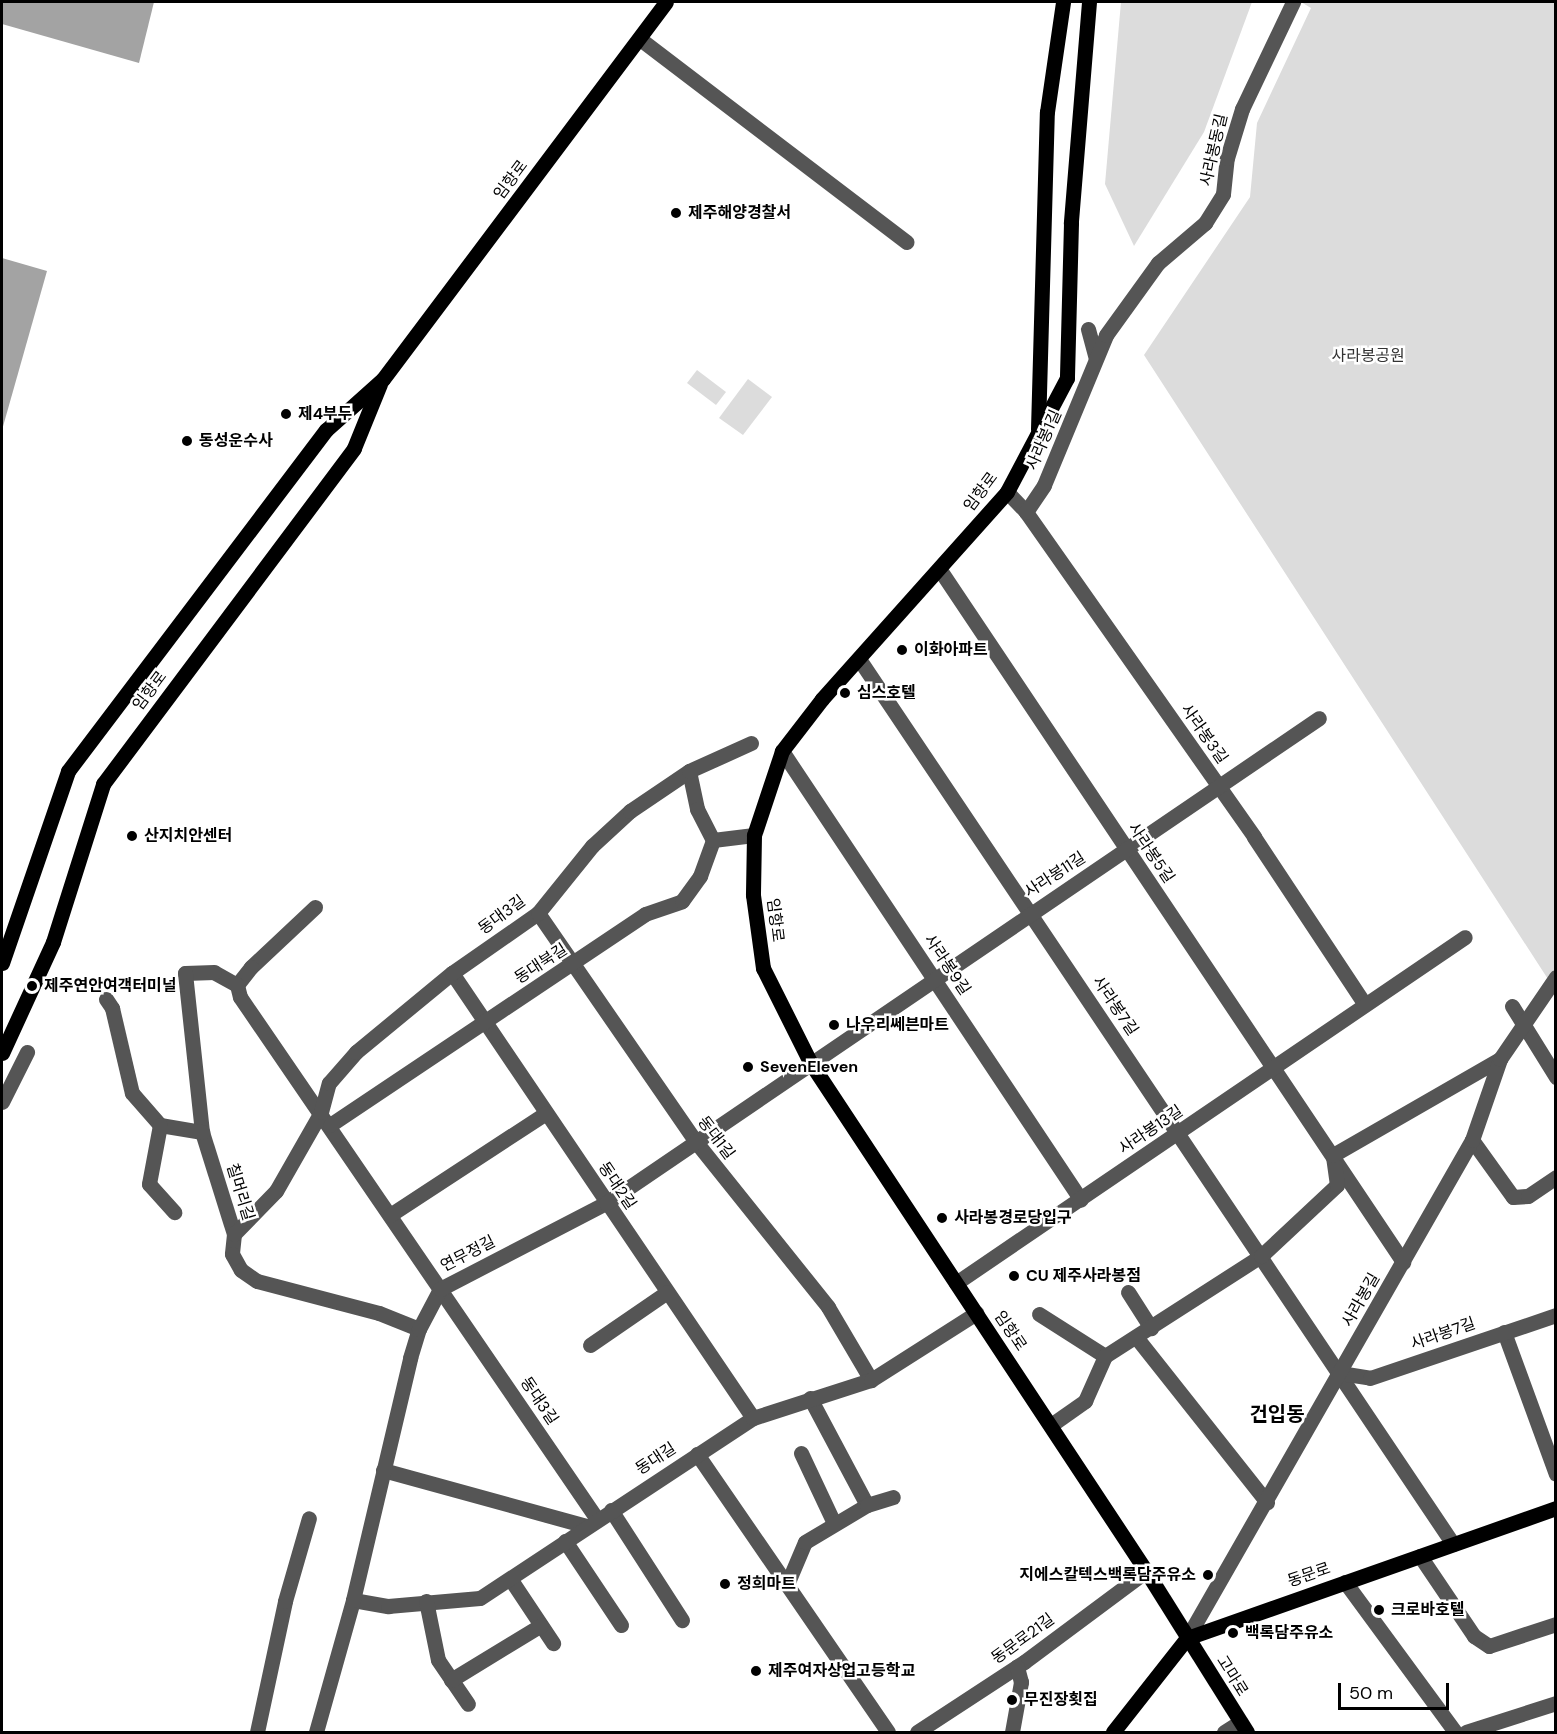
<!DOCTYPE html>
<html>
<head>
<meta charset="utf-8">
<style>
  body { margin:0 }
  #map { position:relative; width:1557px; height:1734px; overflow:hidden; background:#fff; font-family:"DM Sans","Noto Sans KR",sans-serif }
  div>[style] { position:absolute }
  .green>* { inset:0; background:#dcdcdc }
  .water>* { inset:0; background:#a3a3a3 }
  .minor>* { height:15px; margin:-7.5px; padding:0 7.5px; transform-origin:7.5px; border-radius:7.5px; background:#555 }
  .major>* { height:15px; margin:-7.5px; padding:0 7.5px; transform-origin:7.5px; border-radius:7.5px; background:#000 }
  .dots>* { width:16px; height:16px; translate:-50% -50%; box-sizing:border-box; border:3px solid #fff; border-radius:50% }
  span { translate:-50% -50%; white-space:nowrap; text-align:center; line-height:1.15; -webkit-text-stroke:5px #fff; paint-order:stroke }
  .street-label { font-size:16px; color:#000 }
  .poi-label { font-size:16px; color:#000; font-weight:700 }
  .left { translate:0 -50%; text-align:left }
  .right { translate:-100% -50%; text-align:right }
  .park-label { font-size:16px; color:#333 }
  .quarter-label { font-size:20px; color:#000; font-weight:700 }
  .frame { position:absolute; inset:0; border:3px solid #000; pointer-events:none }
  .scale { position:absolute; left:1338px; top:1683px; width:111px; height:27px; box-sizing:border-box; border:3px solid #000; border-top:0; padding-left:8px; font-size:18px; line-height:21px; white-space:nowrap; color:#000; -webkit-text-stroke:4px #fff; paint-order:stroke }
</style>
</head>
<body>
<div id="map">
  <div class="green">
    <div style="clip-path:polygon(1121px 2px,1252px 2px,1204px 132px,1134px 246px,1105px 184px)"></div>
    <div style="clip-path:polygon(1301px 2px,1555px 2px,1555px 990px,1144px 355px,1250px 197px,1257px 123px,1311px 8px)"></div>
    <div style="clip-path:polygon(697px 370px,726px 392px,716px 405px,687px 383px)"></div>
    <div style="clip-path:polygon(748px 379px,772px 397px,743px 435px,719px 418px)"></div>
  </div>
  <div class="water">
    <div style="clip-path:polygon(2px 2px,154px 2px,139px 63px,2px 24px)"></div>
    <div style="clip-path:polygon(2px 258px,47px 271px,2px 430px)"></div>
  </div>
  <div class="minor">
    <div style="left:640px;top:39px;width:335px;rotate:37.3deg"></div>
    <div style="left:1088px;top:329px;width:30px;rotate:75deg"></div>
    <div style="left:1007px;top:492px;width:28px;rotate:46deg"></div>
    <div style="left:1026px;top:512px;width:397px;rotate:54.9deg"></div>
    <div style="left:1254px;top:837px;width:199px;rotate:56.5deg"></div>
    <div style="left:1026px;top:512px;width:32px;rotate:-56deg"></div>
    <div style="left:1044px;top:485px;width:162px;rotate:-67.5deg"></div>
    <div style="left:1106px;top:335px;width:89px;rotate:-54.2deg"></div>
    <div style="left:1158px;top:263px;width:62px;rotate:-40.4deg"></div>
    <div style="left:1205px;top:223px;width:34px;rotate:-58deg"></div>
    <div style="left:1223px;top:194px;width:36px;rotate:-84deg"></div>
    <div style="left:1227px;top:158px;width:51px;rotate:-73deg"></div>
    <div style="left:1242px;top:109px;width:119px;rotate:-64.5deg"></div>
    <div style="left:940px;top:570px;width:833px;rotate:56.21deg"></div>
    <div style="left:859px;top:659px;width:1066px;rotate:56.13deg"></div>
    <div style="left:782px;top:751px;width:539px;rotate:56.34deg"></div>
    <div style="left:689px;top:771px;width:39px;rotate:78deg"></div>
    <div style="left:697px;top:809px;width:35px;rotate:63deg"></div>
    <div style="left:315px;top:907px;width:88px;rotate:136.8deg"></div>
    <div style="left:251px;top:967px;width:23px;rotate:128deg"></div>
    <div style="left:237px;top:985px;width:12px;rotate:76deg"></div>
    <div style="left:240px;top:997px;width:632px;rotate:55.63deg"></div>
    <div style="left:538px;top:913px;width:278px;rotate:55.4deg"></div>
    <div style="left:696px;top:1142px;width:211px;rotate:51.3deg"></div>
    <div style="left:828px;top:1307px;width:85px;rotate:59.5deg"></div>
    <div style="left:452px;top:973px;width:537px;rotate:55.93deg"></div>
    <div style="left:237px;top:985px;width:26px;rotate:-151deg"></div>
    <div style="left:214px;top:972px;width:29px;rotate:178deg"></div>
    <div style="left:185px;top:973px;width:160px;rotate:83.9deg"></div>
    <div style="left:202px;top:1132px;width:107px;rotate:72.6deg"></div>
    <div style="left:234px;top:1234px;width:20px;rotate:96deg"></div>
    <div style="left:232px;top:1254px;width:18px;rotate:61deg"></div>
    <div style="left:241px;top:1270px;width:19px;rotate:35deg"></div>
    <div style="left:257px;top:1281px;width:126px;rotate:14.7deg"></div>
    <div style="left:379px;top:1313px;width:43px;rotate:21.8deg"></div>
    <div style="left:106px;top:999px;width:11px;rotate:56deg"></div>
    <div style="left:112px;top:1008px;width:87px;rotate:76.8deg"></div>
    <div style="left:132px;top:1093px;width:43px;rotate:48.8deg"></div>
    <div style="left:160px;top:1125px;width:43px;rotate:9.5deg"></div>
    <div style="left:1512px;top:1006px;width:84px;rotate:58.2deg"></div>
    <div style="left:2px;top:1102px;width:56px;rotate:-63.4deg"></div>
    <div style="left:160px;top:1125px;width:60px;rotate:100.6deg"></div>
    <div style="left:149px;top:1184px;width:38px;rotate:48deg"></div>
    <div style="left:330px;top:1125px;width:379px;rotate:-33.8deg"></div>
    <div style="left:645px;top:914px;width:39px;rotate:-19deg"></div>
    <div style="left:682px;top:901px;width:31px;rotate:-54deg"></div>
    <div style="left:700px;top:876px;width:38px;rotate:-70deg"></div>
    <div style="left:713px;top:840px;width:41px;rotate:-7deg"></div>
    <div style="left:1472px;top:1140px;width:70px;rotate:54.3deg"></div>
    <div style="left:1513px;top:1197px;width:15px;rotate:-4deg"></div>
    <div style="left:1528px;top:1196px;width:34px;rotate:-34deg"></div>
    <div style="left:390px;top:1215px;width:186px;rotate:-33.2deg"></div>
    <div style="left:234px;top:1234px;width:60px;rotate:-45.7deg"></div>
    <div style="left:276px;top:1191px;width:91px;rotate:-60.3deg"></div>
    <div style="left:321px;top:1112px;width:30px;rotate:-75deg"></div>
    <div style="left:329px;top:1083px;width:41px;rotate:-48.9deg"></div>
    <div style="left:356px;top:1052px;width:124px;rotate:-39.5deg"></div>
    <div style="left:452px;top:973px;width:105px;rotate:-34.9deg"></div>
    <div style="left:538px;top:913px;width:86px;rotate:-51.1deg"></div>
    <div style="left:592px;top:846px;width:52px;rotate:-42.6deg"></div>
    <div style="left:630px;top:811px;width:71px;rotate:-34.1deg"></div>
    <div style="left:689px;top:771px;width:68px;rotate:-24.3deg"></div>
    <div style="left:956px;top:1283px;width:615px;rotate:-34.21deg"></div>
    <div style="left:1128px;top:1292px;width:43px;rotate:57.4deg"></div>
    <div style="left:1039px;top:1314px;width:78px;rotate:32.5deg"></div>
    <div style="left:1504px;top:1332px;width:151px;rotate:69.9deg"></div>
    <div style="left:1136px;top:1337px;width:211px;rotate:51.6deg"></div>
    <div style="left:590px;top:1345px;width:93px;rotate:-34.5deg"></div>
    <div style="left:1340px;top:1373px;width:30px;rotate:9deg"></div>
    <div style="left:1370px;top:1378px;width:196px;rotate:-18.7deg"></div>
    <div style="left:810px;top:1398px;width:121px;rotate:62deg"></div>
    <div style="left:1051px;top:1425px;width:42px;rotate:-35.2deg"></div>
    <div style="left:1085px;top:1401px;width:49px;rotate:-66deg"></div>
    <div style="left:1105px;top:1356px;width:185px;rotate:-32.7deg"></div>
    <div style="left:1261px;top:1256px;width:104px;rotate:-43.1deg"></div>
    <div style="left:1337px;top:1185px;width:30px;rotate:-98deg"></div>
    <div style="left:1333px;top:1155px;width:193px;rotate:-29.9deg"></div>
    <div style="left:801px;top:1453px;width:77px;rotate:64.8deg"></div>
    <div style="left:697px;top:1454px;width:337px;rotate:55.5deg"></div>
    <div style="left:383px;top:1470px;width:211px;rotate:15.4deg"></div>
    <div style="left:611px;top:1510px;width:131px;rotate:57.2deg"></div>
    <div style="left:565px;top:1541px;width:101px;rotate:56.3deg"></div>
    <div style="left:1420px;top:1556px;width:97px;rotate:56deg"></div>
    <div style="left:1474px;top:1636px;width:18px;rotate:34deg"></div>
    <div style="left:1489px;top:1646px;width:71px;rotate:-18.2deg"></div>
    <div style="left:511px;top:1580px;width:76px;rotate:56.3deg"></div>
    <div style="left:788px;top:1582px;width:43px;rotate:-67deg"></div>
    <div style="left:805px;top:1542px;width:72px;rotate:-30.8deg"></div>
    <div style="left:867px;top:1505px;width:27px;rotate:-17deg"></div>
    <div style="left:1345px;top:1582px;width:186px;rotate:53.7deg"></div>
    <div style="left:353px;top:1600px;width:36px;rotate:10deg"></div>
    <div style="left:388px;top:1606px;width:92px;rotate:-5deg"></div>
    <div style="left:480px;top:1598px;width:327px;rotate:-33.4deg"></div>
    <div style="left:753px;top:1418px;width:124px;rotate:-17.9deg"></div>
    <div style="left:871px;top:1380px;width:125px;rotate:-32.5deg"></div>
    <div style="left:426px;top:1601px;width:60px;rotate:78.5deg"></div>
    <div style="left:438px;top:1660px;width:53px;rotate:55.7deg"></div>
    <div style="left:1187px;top:1638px;width:574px;rotate:-60.22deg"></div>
    <div style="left:1472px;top:1140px;width:86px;rotate:-70.9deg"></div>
    <div style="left:1500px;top:1059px;width:99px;rotate:-55.7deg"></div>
    <div style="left:451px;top:1680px;width:105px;rotate:-31.4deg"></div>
    <div style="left:257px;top:1732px;width:134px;rotate:-77.9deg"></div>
    <div style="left:285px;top:1601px;width:86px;rotate:-73.9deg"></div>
    <div style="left:316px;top:1732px;width:137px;rotate:-74.3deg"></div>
    <div style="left:353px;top:1600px;width:249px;rotate:-76.7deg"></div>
    <div style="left:410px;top:1358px;width:30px;rotate:-73deg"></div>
    <div style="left:419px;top:1329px;width:45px;rotate:-62.3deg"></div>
    <div style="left:440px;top:1289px;width:187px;rotate:-27.4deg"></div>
    <div style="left:606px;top:1203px;width:862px;rotate:-34.22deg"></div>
    <div style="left:917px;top:1732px;width:128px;rotate:-33.2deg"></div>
    <div style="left:1024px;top:1662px;width:152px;rotate:-36.7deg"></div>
    <div style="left:1012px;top:1732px;width:51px;rotate:-79.8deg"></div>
    <div style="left:1021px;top:1682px;width:16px;rotate:-105deg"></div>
    <div style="left:1224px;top:1732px;width:19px;rotate:-32deg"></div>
    <div style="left:1466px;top:1732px;width:95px;rotate:-17.9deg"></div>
  </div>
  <div class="major">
    <div style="left:1089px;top:2px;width:222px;rotate:94.7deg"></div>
    <div style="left:1071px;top:223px;width:155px;rotate:91.5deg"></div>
    <div style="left:1067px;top:378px;width:129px;rotate:117.8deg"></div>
    <div style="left:1007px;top:492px;width:278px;rotate:131.8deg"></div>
    <div style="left:822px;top:699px;width:66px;rotate:127.6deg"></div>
    <div style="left:782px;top:751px;width:89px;rotate:108.4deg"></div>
    <div style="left:754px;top:835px;width:60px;rotate:91deg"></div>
    <div style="left:753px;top:895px;width:74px;rotate:82.2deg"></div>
    <div style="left:763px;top:968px;width:105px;rotate:63.4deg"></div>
    <div style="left:810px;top:1062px;width:610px;rotate:56.57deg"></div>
    <div style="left:1146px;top:1571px;width:190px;rotate:57.9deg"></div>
    <div style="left:1038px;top:429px;width:317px;rotate:-88.4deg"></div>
    <div style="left:1047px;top:112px;width:111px;rotate:-81.7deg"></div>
    <div style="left:2px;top:963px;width:203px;rotate:-71deg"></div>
    <div style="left:68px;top:771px;width:428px;rotate:-52.9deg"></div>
    <div style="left:326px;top:430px;width:76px;rotate:-41.8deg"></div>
    <div style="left:383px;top:379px;width:471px;rotate:-53.1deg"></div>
    <div style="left:2px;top:1053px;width:122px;rotate:-65.3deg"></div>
    <div style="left:53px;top:942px;width:166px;rotate:-72.4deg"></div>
    <div style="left:103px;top:784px;width:419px;rotate:-53.2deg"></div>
    <div style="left:354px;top:448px;width:69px;rotate:-67.9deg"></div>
    <div style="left:1113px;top:1732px;width:120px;rotate:-51.8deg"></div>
    <div style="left:1187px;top:1638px;width:391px;rotate:-19.4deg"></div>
  </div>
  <div class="dots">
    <div style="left:676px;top:213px;background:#000"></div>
    <div style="left:286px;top:414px;background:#000"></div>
    <div style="left:187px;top:441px;background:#000"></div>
    <div style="left:902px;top:650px;background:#000"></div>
    <div style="left:845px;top:693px;background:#000"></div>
    <div style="left:132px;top:836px;background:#000"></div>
    <div style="left:32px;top:986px;background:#000"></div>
    <div style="left:834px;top:1025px;background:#000"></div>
    <div style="left:748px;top:1067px;background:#000"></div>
    <div style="left:942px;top:1218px;background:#000"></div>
    <div style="left:1014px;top:1276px;background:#000"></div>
    <div style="left:1208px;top:1575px;background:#000"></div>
    <div style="left:725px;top:1584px;background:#000"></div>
    <div style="left:1379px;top:1610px;background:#000"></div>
    <div style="left:1233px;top:1633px;background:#000"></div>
    <div style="left:756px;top:1671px;background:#000"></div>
    <div style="left:1012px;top:1700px;background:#000"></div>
  </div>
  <div class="street-label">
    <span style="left:1214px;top:150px;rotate:-77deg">사라봉동길</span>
    <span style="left:511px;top:180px;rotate:-53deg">임항로</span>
    <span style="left:1044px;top:440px;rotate:-66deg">사라봉1길</span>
    <span style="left:981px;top:492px;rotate:-53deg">임항로</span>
    <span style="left:150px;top:691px;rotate:-53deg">임항로</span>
    <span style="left:1204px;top:734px;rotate:55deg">사라봉3길</span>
    <span style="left:1151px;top:853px;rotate:56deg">사라봉5길</span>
    <span style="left:1055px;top:875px;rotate:-33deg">사라봉11길</span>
    <span style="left:502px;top:915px;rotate:-36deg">동대3길</span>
    <span style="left:775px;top:920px;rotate:83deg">임항로</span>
    <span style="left:541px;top:964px;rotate:-33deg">동대북길</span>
    <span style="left:947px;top:965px;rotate:56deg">사라봉9길</span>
    <span style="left:1115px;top:1006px;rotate:56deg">사라봉7길</span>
    <span style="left:1151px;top:1130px;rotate:-34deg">사라봉13길</span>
    <span style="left:716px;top:1138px;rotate:53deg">동대1길</span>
    <span style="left:617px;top:1186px;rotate:56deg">동대2길</span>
    <span style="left:240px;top:1192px;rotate:73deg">칠머리길</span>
    <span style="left:468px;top:1254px;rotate:-27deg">연무정길</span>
    <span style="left:1361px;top:1300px;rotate:-60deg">사라봉길</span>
    <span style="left:1010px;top:1331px;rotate:56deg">임항로</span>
    <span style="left:1443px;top:1334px;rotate:-19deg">사라봉7길</span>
    <span style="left:539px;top:1401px;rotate:56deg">동대3길</span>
    <span style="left:656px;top:1459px;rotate:-33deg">동대길</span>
    <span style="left:1309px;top:1575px;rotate:-19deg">동문로</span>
    <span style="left:1023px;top:1639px;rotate:-36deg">동문로21길</span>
    <span style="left:1232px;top:1676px;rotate:58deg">고마로</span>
  </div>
  <div class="poi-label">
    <span class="left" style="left:688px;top:213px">제주해양경찰서</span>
    <span class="left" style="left:298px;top:414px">제4부두</span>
    <span class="left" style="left:199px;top:441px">동성운수사</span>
    <span class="left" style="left:914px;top:650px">이화아파트</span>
    <span class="left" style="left:857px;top:693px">심스호텔</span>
    <span class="left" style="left:144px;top:836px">산지치안센터</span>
    <span class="left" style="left:44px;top:986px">제주연안여객터미널</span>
    <span class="left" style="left:846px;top:1025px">나우리쎄븐마트</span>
    <span class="left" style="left:760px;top:1067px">SevenEleven</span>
    <span class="left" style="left:954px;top:1218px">사라봉경로당입구</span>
    <span class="left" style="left:1026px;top:1276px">CU 제주사라봉점</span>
    <span class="right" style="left:1196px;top:1575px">지에스칼텍스백록담주유소</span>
    <span class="left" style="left:737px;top:1584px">정희마트</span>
    <span class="left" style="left:1391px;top:1610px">크로바호텔</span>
    <span class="left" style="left:1245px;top:1633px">백록담주유소</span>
    <span class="left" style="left:768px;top:1671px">제주여자상업고등학교</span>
    <span class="left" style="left:1024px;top:1700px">무진장횟집</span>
  </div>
  <div class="park-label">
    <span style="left:1368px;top:356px">사라봉공원</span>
  </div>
  <div class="quarter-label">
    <span style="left:1277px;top:1414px">건입동</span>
  </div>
  <div class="frame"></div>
  <div class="scale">50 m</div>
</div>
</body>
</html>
